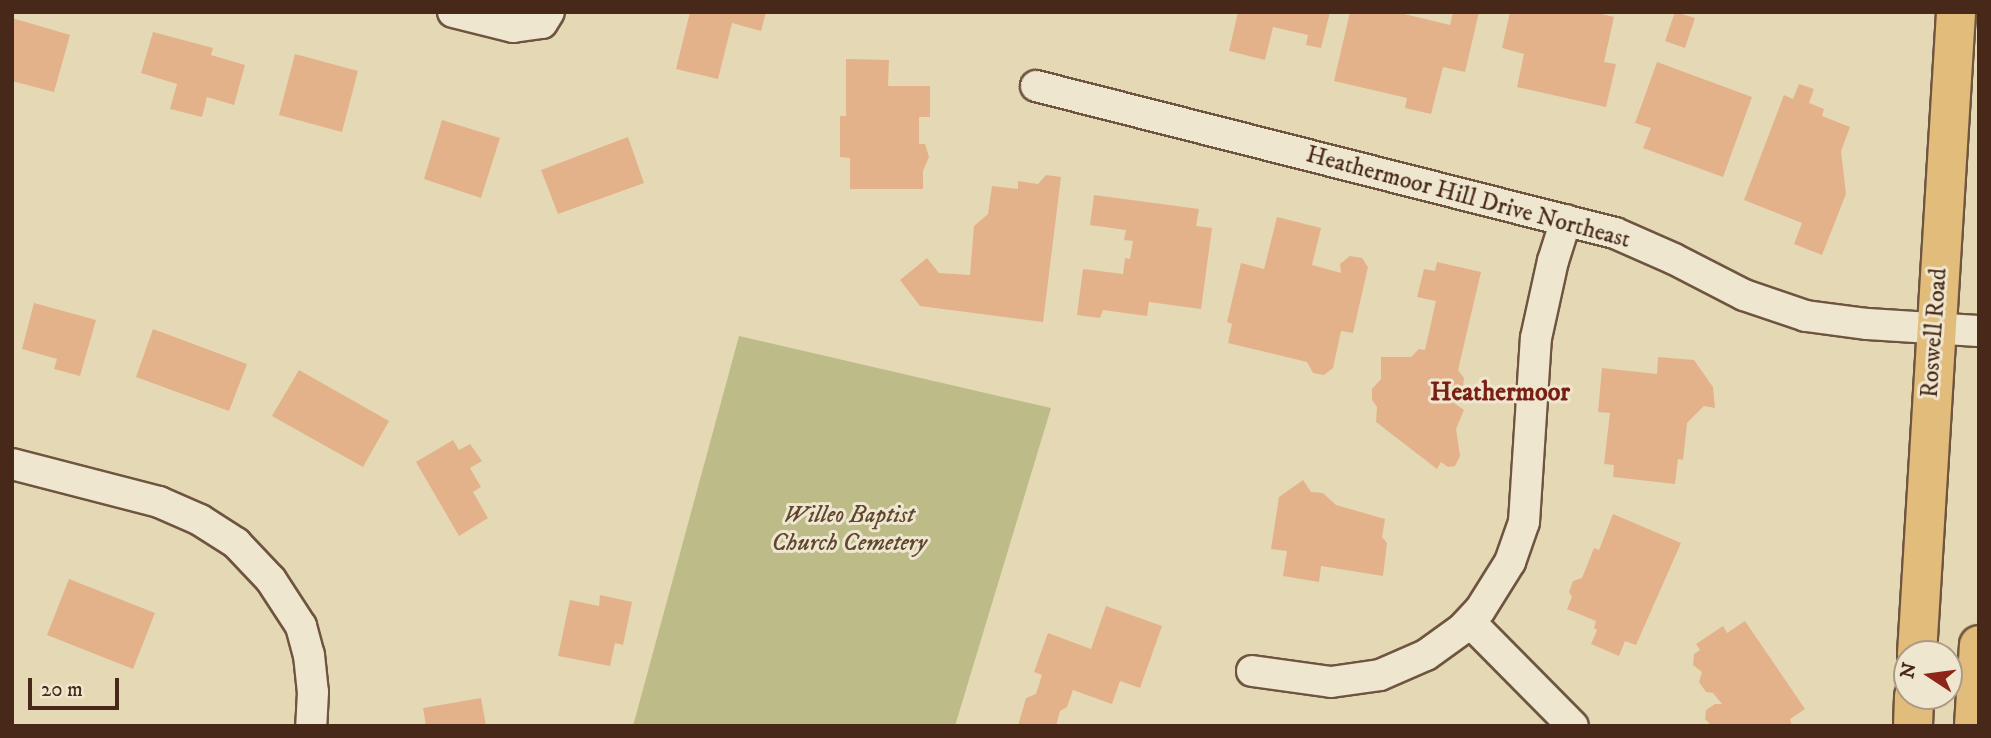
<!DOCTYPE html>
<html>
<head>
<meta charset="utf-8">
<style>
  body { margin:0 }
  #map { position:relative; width:1991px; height:738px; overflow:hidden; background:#e5d9b5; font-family:"IM FELL DW Pica",serif }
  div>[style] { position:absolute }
  .green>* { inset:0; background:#bdbc88 }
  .building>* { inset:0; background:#e3b28a }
  .roads { filter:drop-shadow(2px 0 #6f5540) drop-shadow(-2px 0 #6f5540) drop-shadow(0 2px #6f5540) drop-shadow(0 -2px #6f5540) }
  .street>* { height:30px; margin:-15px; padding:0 15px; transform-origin:15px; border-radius:15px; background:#eee6cf }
  .highway>* { height:38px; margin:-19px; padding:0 19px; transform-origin:19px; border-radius:19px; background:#e2bc7a }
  span { translate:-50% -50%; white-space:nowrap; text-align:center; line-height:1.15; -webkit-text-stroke:6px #eee6cf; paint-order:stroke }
  .street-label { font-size:24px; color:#482919 }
  .park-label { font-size:24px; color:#5f462f; font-style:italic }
  .neighbourhood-label { font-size:26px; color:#7a1f14; font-weight:700 }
  .frame { position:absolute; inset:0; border:14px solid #482919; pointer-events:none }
  .north { position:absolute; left:1893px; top:640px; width:70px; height:70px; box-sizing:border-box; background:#eee6cf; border:2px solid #ac9a86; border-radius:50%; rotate:283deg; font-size:19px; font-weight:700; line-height:28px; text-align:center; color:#482919 }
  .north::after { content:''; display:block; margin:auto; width:24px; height:32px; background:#8f2418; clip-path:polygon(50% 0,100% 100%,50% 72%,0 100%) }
  .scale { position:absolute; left:28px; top:678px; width:91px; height:32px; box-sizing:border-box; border:4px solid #482919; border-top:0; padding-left:9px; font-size:21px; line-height:24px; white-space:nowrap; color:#482919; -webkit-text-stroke:5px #eee6cf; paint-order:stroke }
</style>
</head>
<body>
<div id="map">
  <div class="green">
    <div style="clip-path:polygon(739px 336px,1051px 408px,955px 726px,633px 726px)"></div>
  </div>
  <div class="building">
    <div style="clip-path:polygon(690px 12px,766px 12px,761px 31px,732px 23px,718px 79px,676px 69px)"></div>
    <div style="clip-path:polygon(1238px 12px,1330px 12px,1321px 48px,1306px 45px,1308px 35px,1273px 27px,1265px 60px,1229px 51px)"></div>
    <div style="clip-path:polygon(1350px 12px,1396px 12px,1450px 25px,1453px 12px,1479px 12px,1465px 72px,1443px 67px,1431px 114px,1405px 108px,1407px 98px,1334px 81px)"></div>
    <div style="clip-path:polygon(1510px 12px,1593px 12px,1614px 17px,1604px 62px,1616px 64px,1606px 107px,1517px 87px,1524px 54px,1502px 48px)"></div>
    <div style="clip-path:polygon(1675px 12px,1695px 18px,1685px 48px,1665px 41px)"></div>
    <div style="clip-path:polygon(12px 18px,70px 35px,54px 92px,12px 81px)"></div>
    <div style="clip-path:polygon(153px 32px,213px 48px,211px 55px,245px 65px,234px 105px,207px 97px,202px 117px,170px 109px,177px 84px,141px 73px)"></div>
    <div style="clip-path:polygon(295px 54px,358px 71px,342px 132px,279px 115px)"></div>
    <div style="clip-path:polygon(846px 59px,889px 60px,888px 86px,930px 86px,930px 117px,919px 117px,919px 144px,925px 144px,929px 157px,923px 171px,923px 189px,850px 189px,850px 158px,840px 157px,840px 116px,846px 116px)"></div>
    <div style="clip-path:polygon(1657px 62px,1752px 97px,1723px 177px,1643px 148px,1651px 128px,1635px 123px)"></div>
    <div style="clip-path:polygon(1799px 84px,1814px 89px,1809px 103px,1824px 109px,1822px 116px,1850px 127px,1841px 151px,1846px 194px,1822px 255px,1794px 244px,1802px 223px,1744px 200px,1784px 95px,1793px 99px)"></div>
    <div style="clip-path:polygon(442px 120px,500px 138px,481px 198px,424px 179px)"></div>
    <div style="clip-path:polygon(628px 137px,644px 183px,558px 214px,541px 170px)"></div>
    <div style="clip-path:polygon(1046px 175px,1061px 177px,1043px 322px,920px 306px,900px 280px,927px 258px,939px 273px,970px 275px,974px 226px,988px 214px,992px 186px,1018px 189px,1018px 181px,1038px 184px)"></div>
    <div style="clip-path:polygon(1094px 195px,1199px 209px,1196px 226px,1212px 228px,1201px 309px,1149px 302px,1147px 316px,1103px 310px,1100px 318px,1077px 315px,1083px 269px,1123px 274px,1125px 258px,1130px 259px,1133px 241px,1124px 240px,1126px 230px,1090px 225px)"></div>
    <div style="clip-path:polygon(1277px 217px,1321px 228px,1312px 265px,1341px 273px,1340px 264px,1350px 256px,1362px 258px,1368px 267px,1353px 333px,1341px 331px,1333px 368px,1324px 375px,1313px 373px,1307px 362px,1228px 343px,1232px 324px,1227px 322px,1241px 263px,1264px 269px)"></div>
    <div style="clip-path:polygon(1437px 262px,1481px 272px,1458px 370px,1464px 378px,1463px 387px,1454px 397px,1454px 403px,1464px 410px,1456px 429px,1460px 456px,1455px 466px,1448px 467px,1441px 462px,1437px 469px,1376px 422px,1377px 407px,1372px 400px,1372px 389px,1381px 379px,1381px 357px,1411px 357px,1419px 349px,1425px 350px,1436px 301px,1417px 297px,1424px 269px,1435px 271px)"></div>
    <div style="clip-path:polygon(34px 303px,96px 320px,80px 376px,54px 369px,57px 359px,22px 349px)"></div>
    <div style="clip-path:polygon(153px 329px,247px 364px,229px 411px,136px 377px)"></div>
    <div style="clip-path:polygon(1658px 357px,1694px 360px,1713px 387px,1715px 408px,1704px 406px,1687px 423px,1683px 460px,1678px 459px,1675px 484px,1613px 477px,1614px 465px,1604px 464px,1610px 413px,1598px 412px,1602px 368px,1657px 374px)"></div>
    <div style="clip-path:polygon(299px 370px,389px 421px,363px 467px,272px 416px)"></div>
    <div style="clip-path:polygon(453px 440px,459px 450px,470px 444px,482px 461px,470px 468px,481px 487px,473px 492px,488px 518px,459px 536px,416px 462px)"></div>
    <div style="clip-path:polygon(1303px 480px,1311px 492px,1323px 493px,1336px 505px,1385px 519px,1382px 537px,1387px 543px,1383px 576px,1321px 566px,1319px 582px,1283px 576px,1287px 551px,1271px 549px,1279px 497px)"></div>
    <div style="clip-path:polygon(1613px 514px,1681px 543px,1636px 645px,1625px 641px,1619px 656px,1591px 644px,1597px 630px,1594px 628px,1596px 621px,1567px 609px,1572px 597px,1569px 592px,1573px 581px,1582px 578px,1594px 548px,1599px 550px)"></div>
    <div style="clip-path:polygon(69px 579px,155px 613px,133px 669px,47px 635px)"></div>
    <div style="clip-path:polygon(600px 595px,632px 602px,623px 645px,615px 643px,610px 666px,558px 656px,570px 600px,599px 606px)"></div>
    <div style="clip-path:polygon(1106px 606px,1162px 626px,1140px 688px,1120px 681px,1112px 704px,1073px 690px,1067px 707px,1060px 711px,1056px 726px,1018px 726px,1026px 698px,1036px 694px,1042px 675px,1034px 672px,1048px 633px,1091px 649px)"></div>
    <div style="clip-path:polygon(1745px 621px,1805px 709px,1790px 719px,1792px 726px,1712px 726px,1705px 719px,1706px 710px,1715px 704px,1722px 704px,1713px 693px,1706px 692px,1699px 682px,1702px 672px,1693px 665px,1694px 654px,1700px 650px,1696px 644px,1723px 626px,1727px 633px)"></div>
    <div style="clip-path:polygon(481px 698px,486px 726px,426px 726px,423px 708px)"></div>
  </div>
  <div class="roads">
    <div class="street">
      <div style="left:453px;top:12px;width:62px;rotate:14deg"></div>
      <div style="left:513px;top:27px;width:29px;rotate:-8deg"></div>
      <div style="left:542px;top:23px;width:13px;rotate:-58deg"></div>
      <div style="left:1036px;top:86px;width:597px;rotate:14.25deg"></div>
      <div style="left:1615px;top:233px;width:64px;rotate:23.8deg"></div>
      <div style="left:1674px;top:259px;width:79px;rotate:27.2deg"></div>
      <div style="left:1744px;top:295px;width:65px;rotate:18.7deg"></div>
      <div style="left:1806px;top:316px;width:62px;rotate:7.5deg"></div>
      <div style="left:1867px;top:324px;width:112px;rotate:3.6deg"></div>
      <div style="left:12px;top:464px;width:152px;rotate:14.5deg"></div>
      <div style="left:159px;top:502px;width:45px;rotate:23.7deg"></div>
      <div style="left:200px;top:520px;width:43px;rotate:32.6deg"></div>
      <div style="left:236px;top:543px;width:51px;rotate:46.6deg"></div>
      <div style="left:271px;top:580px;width:55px;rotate:56.9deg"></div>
      <div style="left:301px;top:626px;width:30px;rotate:75deg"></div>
      <div style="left:309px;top:655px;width:37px;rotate:84deg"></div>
      <div style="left:313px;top:692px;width:34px;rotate:93deg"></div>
      <div style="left:1470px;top:622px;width:146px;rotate:45.3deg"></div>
      <div style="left:1252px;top:671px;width:80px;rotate:7.9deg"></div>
      <div style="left:1331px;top:682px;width:49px;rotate:-8.1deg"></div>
      <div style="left:1380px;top:675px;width:50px;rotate:-23.5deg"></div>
      <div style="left:1426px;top:655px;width:44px;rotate:-35.8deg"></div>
      <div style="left:1462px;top:629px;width:26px;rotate:-47deg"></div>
      <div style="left:1480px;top:610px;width:57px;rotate:-58deg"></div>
      <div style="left:1510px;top:562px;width:42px;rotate:-70.7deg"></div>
      <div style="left:1524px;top:522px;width:184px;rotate:-86.3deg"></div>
      <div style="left:1536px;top:338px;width:79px;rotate:-77.6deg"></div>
      <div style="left:1553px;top:261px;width:43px;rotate:-72.4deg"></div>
    </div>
    <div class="highway">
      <div style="left:1917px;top:654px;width:643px;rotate:-86.52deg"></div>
      <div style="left:1913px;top:726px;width:30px;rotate:-88deg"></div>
      <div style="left:1974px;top:726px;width:81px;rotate:-86.5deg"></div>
    </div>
  </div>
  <div class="street-label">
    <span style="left:1468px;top:198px;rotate:15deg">Heathermoor Hill Drive Northeast</span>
    <span style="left:1935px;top:333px;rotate:-86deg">Roswell Road</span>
  </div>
  <div class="park-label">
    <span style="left:849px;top:530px">Willeo Baptist<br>Church Cemetery</span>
  </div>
  <div class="neighbourhood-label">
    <span style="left:1500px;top:393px">Heathermoor</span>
  </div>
  <div class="frame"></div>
  <div class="north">N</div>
  <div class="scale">20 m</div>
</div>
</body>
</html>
